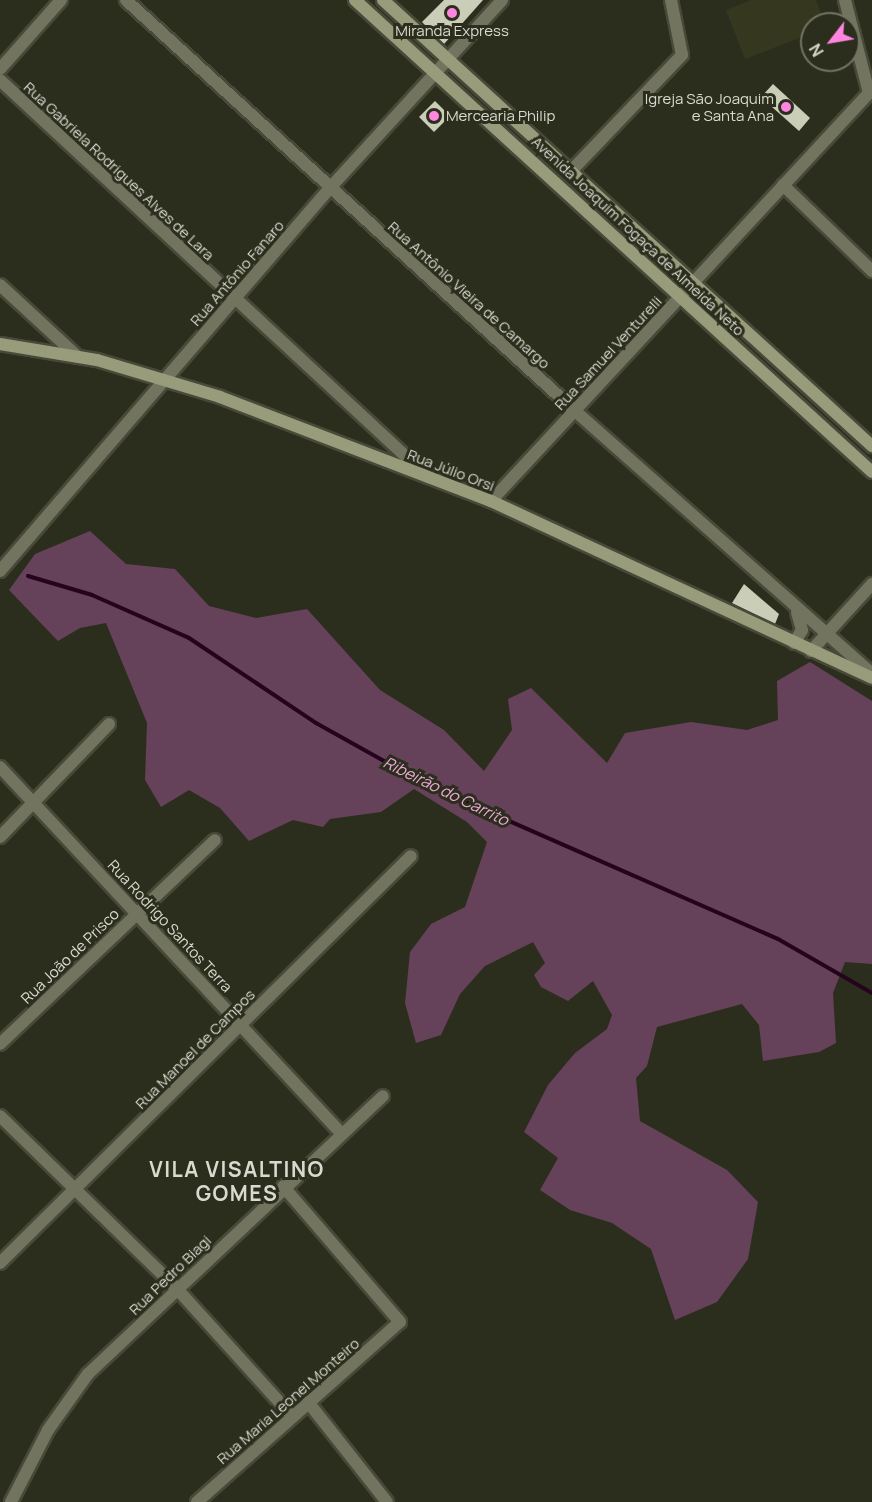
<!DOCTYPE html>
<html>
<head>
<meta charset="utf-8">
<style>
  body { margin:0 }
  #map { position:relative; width:872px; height:1502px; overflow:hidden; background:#2c2e1d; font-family:Manrope,sans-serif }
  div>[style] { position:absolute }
  .built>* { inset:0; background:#35371f }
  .green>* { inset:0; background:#65415a }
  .stream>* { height:4px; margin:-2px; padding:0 2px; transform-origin:2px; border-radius:2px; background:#25031d }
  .building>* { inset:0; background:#cacdb7 }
  .roads { filter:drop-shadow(2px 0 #484a39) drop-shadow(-2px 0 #484a39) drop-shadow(0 2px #484a39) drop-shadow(0 -2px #484a39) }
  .street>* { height:12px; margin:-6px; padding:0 6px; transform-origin:6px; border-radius:6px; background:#72745f }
  .secondary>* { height:12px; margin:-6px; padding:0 6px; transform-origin:6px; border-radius:6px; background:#999c7b }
  .dots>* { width:16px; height:16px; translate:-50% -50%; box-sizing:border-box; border:3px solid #2c2e1d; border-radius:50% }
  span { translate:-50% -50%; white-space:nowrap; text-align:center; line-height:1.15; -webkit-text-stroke:6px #2c2e1d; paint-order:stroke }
  .poi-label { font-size:15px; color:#d8dacf }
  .right { translate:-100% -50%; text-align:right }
  .left { translate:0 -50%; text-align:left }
  .street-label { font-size:15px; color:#d8dacf }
  .water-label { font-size:16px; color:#eba7d6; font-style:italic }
  .district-label { font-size:21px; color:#d8dacf; font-weight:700; letter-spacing:1.5px }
  .north { position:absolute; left:800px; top:12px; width:60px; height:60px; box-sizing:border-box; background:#2c2e1d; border:2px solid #717364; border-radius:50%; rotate:239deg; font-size:16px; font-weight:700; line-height:24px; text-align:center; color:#d8dacf }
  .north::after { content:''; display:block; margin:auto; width:21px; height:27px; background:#ff85df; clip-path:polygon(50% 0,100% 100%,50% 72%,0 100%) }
</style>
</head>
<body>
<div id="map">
  <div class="built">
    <div style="clip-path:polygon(751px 0,816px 0,825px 24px,812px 24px,812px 33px,745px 59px,726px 10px)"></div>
  </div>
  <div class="green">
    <div style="clip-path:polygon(90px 531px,126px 564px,175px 569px,209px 606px,256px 618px,307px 609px,380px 690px,444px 730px,484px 771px,512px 730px,508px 699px,531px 688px,607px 763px,625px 733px,691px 722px,747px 730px,778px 720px,777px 681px,810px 662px,872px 701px,872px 964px,845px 962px,833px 993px,836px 1043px,819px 1052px,763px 1061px,759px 1025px,742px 1004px,657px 1027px,647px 1066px,636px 1078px,640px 1121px,727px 1170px,758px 1202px,748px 1259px,717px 1302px,675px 1320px,651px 1249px,612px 1223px,570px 1210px,540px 1190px,558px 1158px,524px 1132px,548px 1085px,575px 1053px,607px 1029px,612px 1015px,593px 981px,568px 1001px,541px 987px,534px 975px,545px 963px,533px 942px,485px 966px,460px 994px,441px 1035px,416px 1043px,405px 1003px,410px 952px,431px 924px,465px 907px,487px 842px,467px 822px,414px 789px,381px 812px,330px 819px,323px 827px,293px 820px,249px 841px,220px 808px,189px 790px,161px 807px,145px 780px,147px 723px,106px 623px,80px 628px,58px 641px,9px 590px,35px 554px)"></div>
  </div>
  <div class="stream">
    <div style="left:28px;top:576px;width:67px;rotate:16.5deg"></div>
    <div style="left:92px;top:595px;width:106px;rotate:23.9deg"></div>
    <div style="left:189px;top:638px;width:153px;rotate:33.8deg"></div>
    <div style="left:316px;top:723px;width:127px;rotate:29.2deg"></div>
    <div style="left:427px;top:785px;width:383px;rotate:23.7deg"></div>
    <div style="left:778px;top:939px;width:108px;rotate:29.9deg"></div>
  </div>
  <div class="building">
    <div style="clip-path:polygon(444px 0,483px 0,444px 44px,422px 22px)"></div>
    <div style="clip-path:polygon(773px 84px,810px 118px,799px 131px,761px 97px)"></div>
    <div style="clip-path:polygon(435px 101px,450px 116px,434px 132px,419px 117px)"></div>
    <div style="clip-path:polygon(744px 584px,779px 614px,775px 624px,732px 603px)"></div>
  </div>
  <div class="roads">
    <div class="street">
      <div style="left:126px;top:0;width:607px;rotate:42.46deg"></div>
      <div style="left:574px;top:410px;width:398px;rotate:41.5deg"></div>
      <div style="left:0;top:69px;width:92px;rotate:-48.5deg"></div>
      <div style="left:0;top:80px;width:584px;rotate:42.85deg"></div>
      <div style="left:573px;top:169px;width:158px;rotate:-46.3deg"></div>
      <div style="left:682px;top:55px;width:56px;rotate:-101.3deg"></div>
      <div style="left:783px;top:185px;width:124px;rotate:44deg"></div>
      <div style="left:0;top:285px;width:106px;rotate:42.7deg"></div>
      <div style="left:491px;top:501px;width:556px;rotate:-47.19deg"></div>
      <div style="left:869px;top:93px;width:96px;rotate:-104.5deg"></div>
      <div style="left:0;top:571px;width:504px;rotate:-49.26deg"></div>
      <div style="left:329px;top:189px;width:256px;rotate:-47.5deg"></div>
      <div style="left:794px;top:643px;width:15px;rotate:-58deg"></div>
      <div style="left:802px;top:630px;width:18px;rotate:-106deg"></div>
      <div style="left:811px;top:651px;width:91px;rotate:-47.7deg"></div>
      <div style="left:0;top:767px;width:500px;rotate:47.03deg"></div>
      <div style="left:0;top:837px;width:157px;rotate:-46deg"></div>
      <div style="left:0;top:1044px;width:296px;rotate:-43.5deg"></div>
      <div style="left:0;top:1116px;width:249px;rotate:44.3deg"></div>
      <div style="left:178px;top:1290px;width:170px;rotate:47.9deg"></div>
      <div style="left:0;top:1263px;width:578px;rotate:-44.72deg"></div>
      <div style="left:308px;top:1402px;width:127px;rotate:51.7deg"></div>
      <div style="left:11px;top:1502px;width:81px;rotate:-62.8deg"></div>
      <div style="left:48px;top:1430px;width:69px;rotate:-54.5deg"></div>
      <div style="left:88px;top:1374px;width:405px;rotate:-43.3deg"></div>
      <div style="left:197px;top:1502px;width:271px;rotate:-41.6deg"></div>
      <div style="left:400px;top:1322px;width:179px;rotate:-130.7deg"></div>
    </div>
    <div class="secondary">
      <div style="left:355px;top:0;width:700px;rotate:42.39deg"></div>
      <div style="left:383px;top:0;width:662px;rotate:42.37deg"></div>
      <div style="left:0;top:344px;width:98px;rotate:9.4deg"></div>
      <div style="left:97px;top:360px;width:128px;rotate:16.7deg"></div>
      <div style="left:220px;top:397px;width:290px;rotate:21deg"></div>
      <div style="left:491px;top:501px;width:420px;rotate:24.9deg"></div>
    </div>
  </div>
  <div class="dots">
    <div style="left:452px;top:13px;background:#ff85df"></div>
    <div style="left:786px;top:107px;background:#ff85df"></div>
    <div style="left:434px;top:116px;background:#ff85df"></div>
  </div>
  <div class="poi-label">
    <span style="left:452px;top:31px">Miranda Express</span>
    <span class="right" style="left:774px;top:107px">Igreja São Joaquim<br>e Santa Ana</span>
    <span class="left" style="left:446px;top:116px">Mercearia Philip</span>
  </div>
  <div class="street-label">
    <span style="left:119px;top:171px;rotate:43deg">Rua Gabriela Rodrigues Alves de Lara</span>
    <span style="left:638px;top:236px;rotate:43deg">Avenida Joaquim Fogaça de Almeida Neto</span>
    <span style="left:237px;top:273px;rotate:-49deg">Rua Antônio Fanaro</span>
    <span style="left:469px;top:295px;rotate:42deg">Rua Antônio Vieira de Camargo</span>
    <span style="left:608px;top:353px;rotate:-47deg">Rua Samuel Venturelli</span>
    <span style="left:451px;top:470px;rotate:21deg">Rua Júlio Orsi</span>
    <span style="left:170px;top:926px;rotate:47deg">Rua Rodrigo Santos Terra</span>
    <span style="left:70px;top:956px;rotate:-44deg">Rua João de Prisco</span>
    <span style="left:195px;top:1049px;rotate:-45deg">Rua Manoel de Campos</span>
    <span style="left:170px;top:1275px;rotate:-44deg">Rua Pedro Biagi</span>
    <span style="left:288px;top:1401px;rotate:-41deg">Rua Maria Leonel Monteiro</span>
  </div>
  <div class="water-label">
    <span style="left:446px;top:791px;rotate:26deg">Ribeirão do Carrito</span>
  </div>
  <div class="district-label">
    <span style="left:237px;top:1181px">VILA VISALTINO<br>GOMES</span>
  </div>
  <div class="north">N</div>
</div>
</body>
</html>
